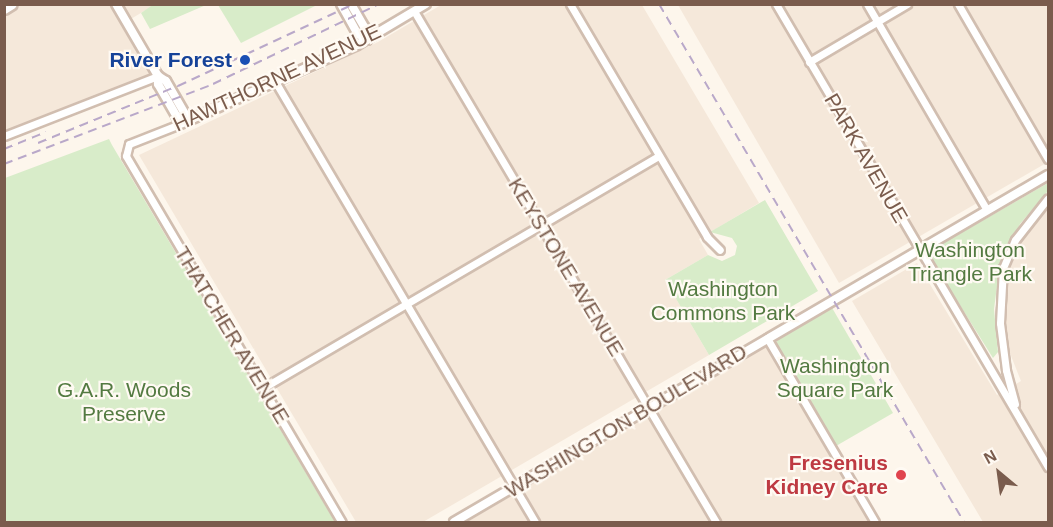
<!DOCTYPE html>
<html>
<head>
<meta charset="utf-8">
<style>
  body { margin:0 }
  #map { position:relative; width:1053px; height:527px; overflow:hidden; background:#fdf6ec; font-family:Arial,sans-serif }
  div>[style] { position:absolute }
  .residential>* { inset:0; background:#f5e8da }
  .green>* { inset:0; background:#d8ecc9 }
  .roads { filter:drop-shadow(2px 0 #d1beb0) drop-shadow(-2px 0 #d1beb0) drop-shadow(0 2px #d1beb0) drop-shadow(0 -2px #d1beb0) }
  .minor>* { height:7px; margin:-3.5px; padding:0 3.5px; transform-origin:3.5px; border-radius:3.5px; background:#fff }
  .tertiary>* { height:8px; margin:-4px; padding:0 4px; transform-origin:4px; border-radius:4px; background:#fff }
  .secondary>* { height:9px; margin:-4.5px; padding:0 4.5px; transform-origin:4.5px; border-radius:4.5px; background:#fff }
  .rail>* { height:2px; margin-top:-1px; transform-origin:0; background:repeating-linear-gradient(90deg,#b9a8c9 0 9px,transparent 0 15px) }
  .dots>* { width:16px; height:16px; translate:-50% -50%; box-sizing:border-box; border:3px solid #fffaf3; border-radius:50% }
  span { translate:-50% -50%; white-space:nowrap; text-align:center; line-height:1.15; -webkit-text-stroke:4.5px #fffaf3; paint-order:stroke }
  .transit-label { font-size:21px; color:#164399; font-weight:700 }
  .right { translate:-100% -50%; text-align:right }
  .street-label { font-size:21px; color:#7a5c4d }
  .park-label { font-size:21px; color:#537a41 }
  .health-label { font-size:21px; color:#be3a42; font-weight:700 }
  .frame { position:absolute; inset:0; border:6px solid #7a5c4d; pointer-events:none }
  .north { position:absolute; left:969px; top:443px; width:60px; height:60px; -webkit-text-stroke:4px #fffaf3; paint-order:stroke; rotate:331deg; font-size:16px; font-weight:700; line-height:24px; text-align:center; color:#7a5c4d }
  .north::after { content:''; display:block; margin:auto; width:21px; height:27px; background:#7a5c4d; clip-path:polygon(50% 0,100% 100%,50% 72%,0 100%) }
</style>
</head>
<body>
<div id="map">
  <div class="residential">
    <div style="clip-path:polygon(5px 5px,154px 5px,121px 25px,150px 75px,5px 131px)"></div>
    <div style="clip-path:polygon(441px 5px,642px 5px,759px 203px,699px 239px,708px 255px,665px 280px,709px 355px,423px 522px,356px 522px,139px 155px,378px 42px)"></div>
    <div style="clip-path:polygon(678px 5px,1048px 5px,1048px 162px,839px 283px)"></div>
    <div style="clip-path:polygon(1048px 195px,1048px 522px,983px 522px,852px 301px,917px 263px,997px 395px,1021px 381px,1000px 328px,999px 280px,1005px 256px,1029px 214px)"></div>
    <div style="clip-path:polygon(765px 346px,869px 522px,467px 522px)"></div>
  </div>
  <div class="green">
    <div style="clip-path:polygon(154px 4px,206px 4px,206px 5px,150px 29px,141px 13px)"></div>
    <div style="clip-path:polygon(218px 5px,317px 5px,241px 43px)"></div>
    <div style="clip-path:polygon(109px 139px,112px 145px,335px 522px,5px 522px,5px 178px)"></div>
    <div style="clip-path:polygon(1048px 183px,1048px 191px,1020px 224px,999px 271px,994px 309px,998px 352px,993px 358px,929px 256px,931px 250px)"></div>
    <div style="clip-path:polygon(765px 200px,818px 291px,709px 355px,665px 280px,708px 255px,722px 261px,735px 255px,737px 246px,732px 238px,710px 232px)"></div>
    <div style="clip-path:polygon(831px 306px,893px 413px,836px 446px,776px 344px,778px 339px)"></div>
  </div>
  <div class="roads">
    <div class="minor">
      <div style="left:570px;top:4px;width:270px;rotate:59.5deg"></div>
      <div style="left:707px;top:237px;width:18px;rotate:45deg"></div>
      <div style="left:776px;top:4px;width:537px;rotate:59.57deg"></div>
      <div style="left:867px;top:4px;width:238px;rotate:59.8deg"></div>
      <div style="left:958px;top:4px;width:179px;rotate:59.9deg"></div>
      <div style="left:414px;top:11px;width:594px;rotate:59.42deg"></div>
      <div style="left:809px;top:62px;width:114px;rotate:-30.6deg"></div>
      <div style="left:276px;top:83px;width:510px;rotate:59.46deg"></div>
      <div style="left:185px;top:122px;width:60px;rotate:158.6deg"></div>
      <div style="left:129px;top:144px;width:12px;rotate:104deg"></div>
      <div style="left:126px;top:156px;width:425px;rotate:59.5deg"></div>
      <div style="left:4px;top:136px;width:165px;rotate:-21.3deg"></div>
      <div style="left:767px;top:338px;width:213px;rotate:59.6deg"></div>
      <div style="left:263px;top:388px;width:458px;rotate:-30.4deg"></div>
      <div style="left:1015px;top:404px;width:35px;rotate:-105deg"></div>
      <div style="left:1006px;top:370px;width:47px;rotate:-97.3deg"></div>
      <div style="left:1000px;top:323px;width:55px;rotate:-86.9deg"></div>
      <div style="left:1003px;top:268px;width:30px;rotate:-67deg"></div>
      <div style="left:1015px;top:240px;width:53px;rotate:-51.8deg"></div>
    </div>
    <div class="tertiary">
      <div style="left:116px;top:4px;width:83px;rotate:59.7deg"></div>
      <div style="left:158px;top:76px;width:9px;rotate:32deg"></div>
      <div style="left:166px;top:81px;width:38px;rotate:60deg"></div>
      <div style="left:185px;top:114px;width:8px;rotate:90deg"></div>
      <div style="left:341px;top:4px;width:33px;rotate:61deg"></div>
      <div style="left:357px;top:33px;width:12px;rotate:35deg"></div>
      <div style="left:351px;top:4px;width:28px;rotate:60deg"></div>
      <div style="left:365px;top:28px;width:12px;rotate:81deg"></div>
      <div style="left:158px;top:76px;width:8px;rotate:90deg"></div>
      <div style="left:158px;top:84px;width:38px;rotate:60deg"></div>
      <div style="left:177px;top:117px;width:9px;rotate:32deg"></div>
      <div style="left:185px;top:122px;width:188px;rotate:-24.1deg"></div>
      <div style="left:357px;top:45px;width:80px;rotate:-30.7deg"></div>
      <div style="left:454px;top:522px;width:688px;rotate:-30.29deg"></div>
    </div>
    <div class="secondary">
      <div style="left:4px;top:9px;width:9px;rotate:-32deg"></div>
    </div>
  </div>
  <div class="rail">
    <div style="left:659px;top:4px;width:601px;rotate:59.51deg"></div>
    <div style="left:38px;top:143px;width:151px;rotate:-22.2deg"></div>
    <div style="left:178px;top:86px;width:194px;rotate:-25deg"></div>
    <div style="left:4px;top:149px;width:45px;rotate:-22deg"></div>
    <div style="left:4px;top:164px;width:224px;rotate:-20.9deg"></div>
    <div style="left:213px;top:84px;width:184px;rotate:-25.7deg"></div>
  </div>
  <div class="dots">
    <div style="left:245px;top:60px;background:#1a4fb4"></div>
    <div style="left:901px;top:475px;background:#e0444e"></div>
  </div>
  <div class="transit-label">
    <span class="right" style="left:232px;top:60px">River Forest</span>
  </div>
  <div class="street-label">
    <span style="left:277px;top:78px;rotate:-25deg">HAWTHORNE AVENUE</span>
    <span style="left:866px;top:158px;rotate:60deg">PARK AVENUE</span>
    <span style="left:566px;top:267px;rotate:59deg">KEYSTONE AVENUE</span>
    <span style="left:232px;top:335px;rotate:59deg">THATCHER AVENUE</span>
    <span style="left:626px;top:421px;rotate:-31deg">WASHINGTON BOULEVARD</span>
  </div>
  <div class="park-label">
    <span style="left:970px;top:262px">Washington<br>Triangle Park</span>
    <span style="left:723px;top:301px">Washington<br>Commons Park</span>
    <span style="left:835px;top:378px">Washington<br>Square Park</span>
    <span style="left:124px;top:402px">G.A.R. Woods<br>Preserve</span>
  </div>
  <div class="health-label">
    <span class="right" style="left:888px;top:475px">Fresenius<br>Kidney Care</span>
  </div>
  <div class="frame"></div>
  <div class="north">N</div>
</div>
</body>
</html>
